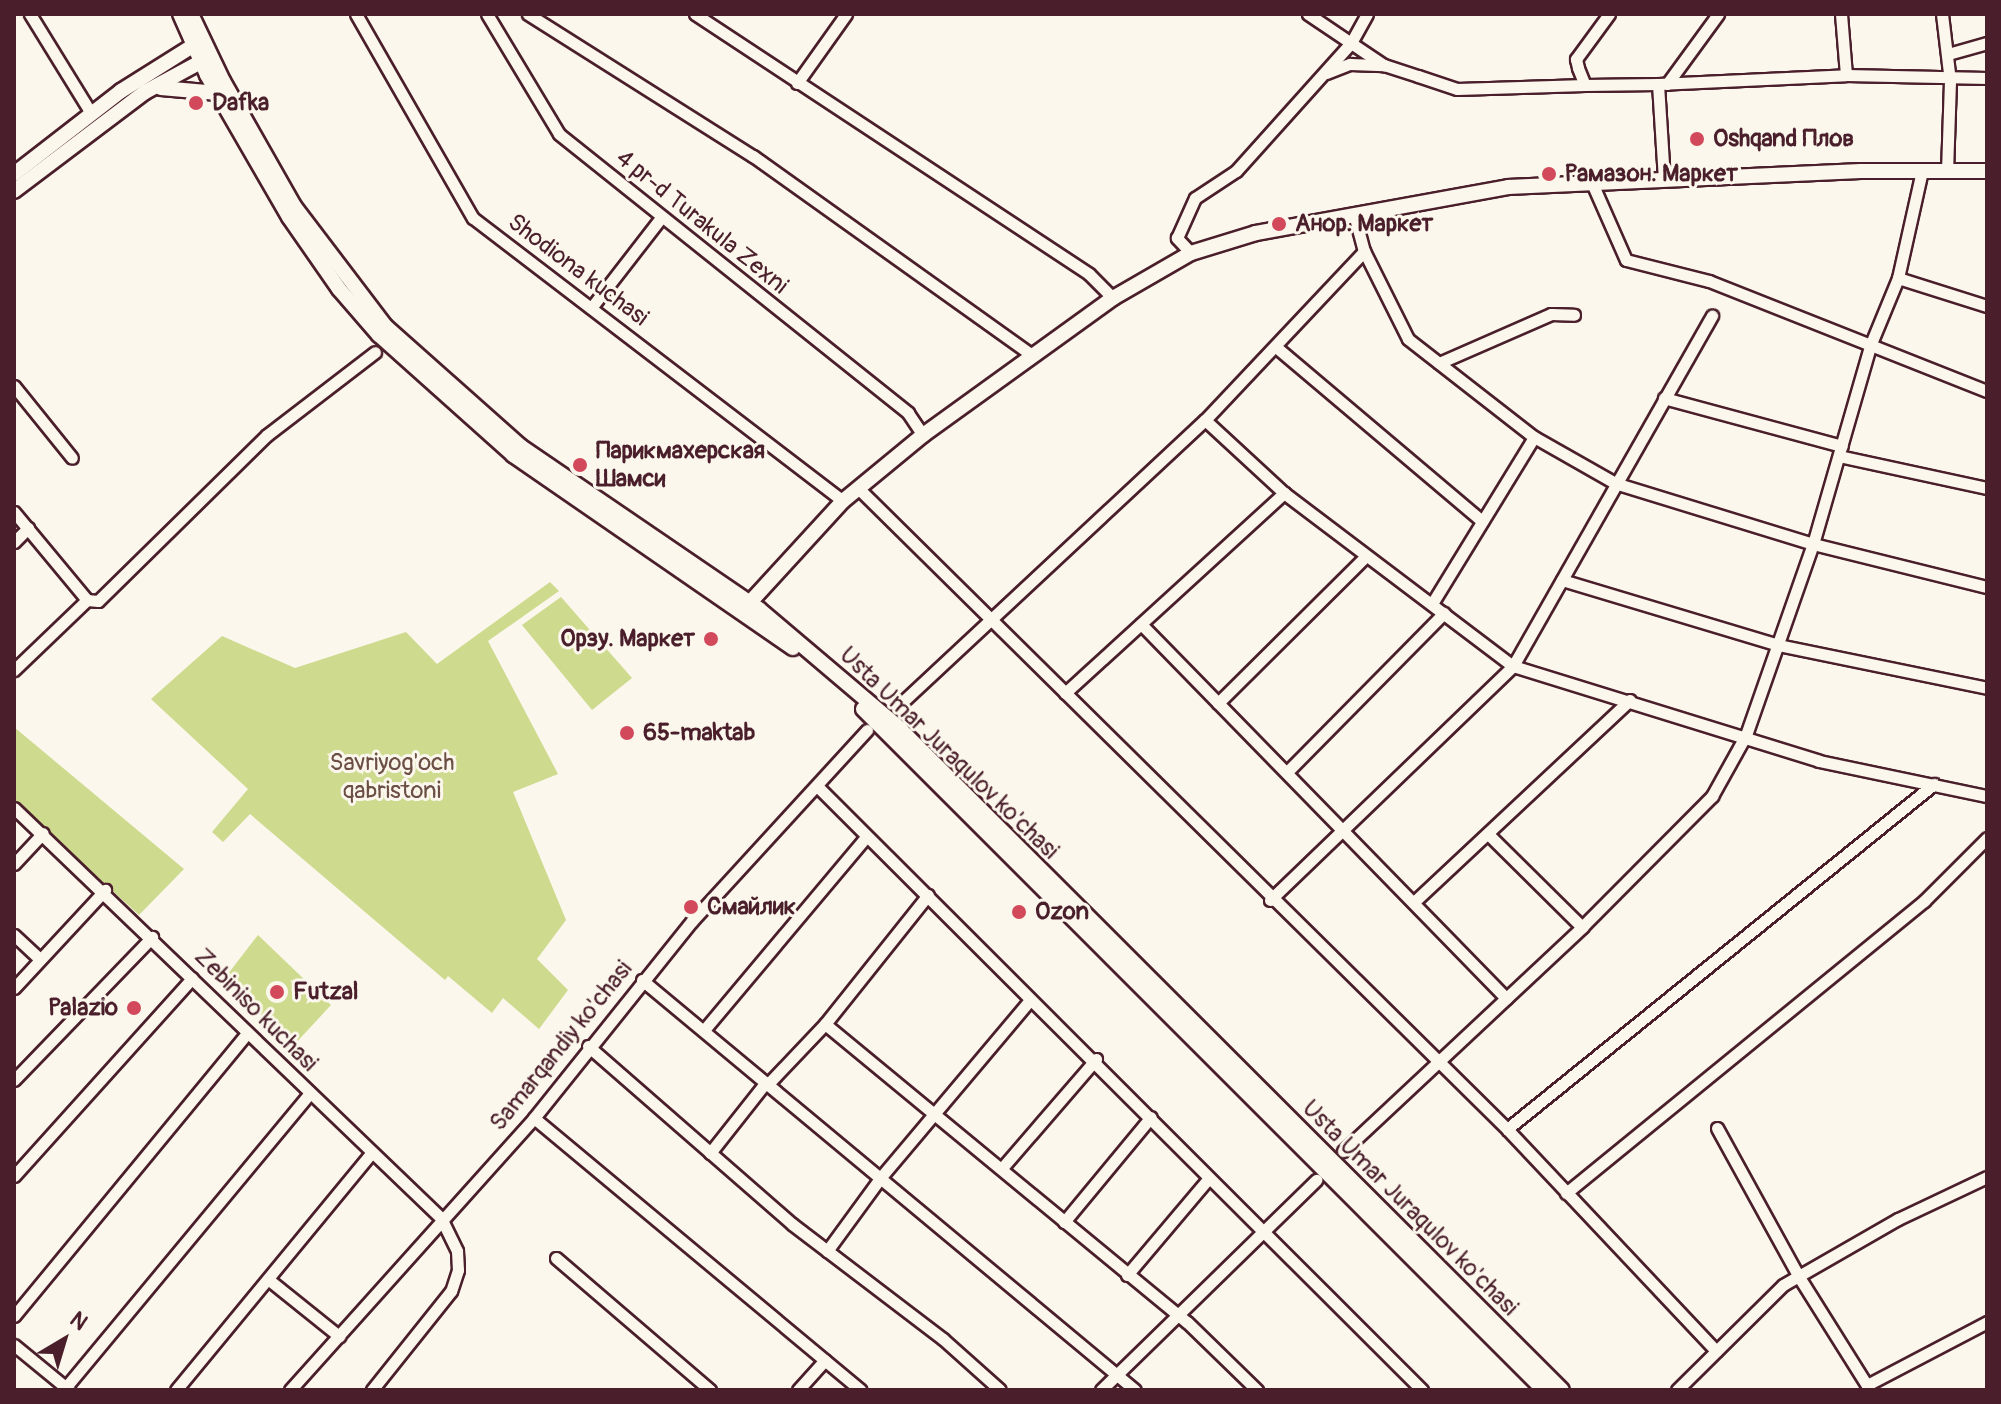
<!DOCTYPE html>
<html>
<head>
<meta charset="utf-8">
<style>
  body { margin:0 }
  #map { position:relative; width:2001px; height:1404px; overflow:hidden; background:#fbf7ec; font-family:Pangolin,sans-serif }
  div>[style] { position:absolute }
  .green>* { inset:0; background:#ceda8d }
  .roads { filter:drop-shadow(2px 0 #4a1f2b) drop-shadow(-2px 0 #4a1f2b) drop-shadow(0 2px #4a1f2b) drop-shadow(0 -2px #4a1f2b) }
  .minor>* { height:11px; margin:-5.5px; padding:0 5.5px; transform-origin:5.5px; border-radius:5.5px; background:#fbf7ec }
  .major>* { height:14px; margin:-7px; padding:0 7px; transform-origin:7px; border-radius:7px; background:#fbf7ec }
  .dots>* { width:22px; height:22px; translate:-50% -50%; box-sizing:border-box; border:4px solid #fbf7ec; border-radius:50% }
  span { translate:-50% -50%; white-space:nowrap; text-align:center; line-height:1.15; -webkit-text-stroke:6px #fbf7ec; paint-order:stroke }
  .poi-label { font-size:24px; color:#4a1f2b; font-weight:700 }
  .left { translate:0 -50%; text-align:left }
  .right { translate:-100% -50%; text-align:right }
  .street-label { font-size:24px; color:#4a1f2b }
  .park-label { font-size:24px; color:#6b4e44 }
  .frame { position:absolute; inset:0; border:16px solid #4a1f2b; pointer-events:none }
  .north { position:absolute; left:24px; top:1300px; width:80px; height:80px; -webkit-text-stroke:6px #fbf7ec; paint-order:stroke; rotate:38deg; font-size:22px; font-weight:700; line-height:32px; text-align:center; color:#4a1f2b }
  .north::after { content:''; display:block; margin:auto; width:28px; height:36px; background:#4a1f2b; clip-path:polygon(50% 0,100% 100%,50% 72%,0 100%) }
</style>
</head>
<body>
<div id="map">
  <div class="green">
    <div style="clip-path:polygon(550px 582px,559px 591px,488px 641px,558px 774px,513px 792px,566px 920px,537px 959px,568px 990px,539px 1029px,503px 998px,492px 1013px,448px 976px,445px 980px,250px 814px,223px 842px,212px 832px,248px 789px,151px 699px,222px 636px,295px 668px,406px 632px,437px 664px)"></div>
    <div style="clip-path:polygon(561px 597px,632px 678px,592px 710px,522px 625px)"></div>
    <div style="clip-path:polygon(14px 727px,184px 869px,139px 915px,14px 801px)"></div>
    <div style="clip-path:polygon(258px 935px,331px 1005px,293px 1046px,224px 979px)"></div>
  </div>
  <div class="roads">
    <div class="minor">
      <div style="left:30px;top:14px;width:116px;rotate:58.4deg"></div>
      <div style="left:356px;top:14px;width:235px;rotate:60.2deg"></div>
      <div style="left:473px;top:218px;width:466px;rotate:37.4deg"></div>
      <div style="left:487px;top:14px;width:140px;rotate:59deg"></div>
      <div style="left:559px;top:134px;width:447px;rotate:38.6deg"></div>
      <div style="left:908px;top:413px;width:27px;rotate:56deg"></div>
      <div style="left:528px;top:14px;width:266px;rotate:32.3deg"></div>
      <div style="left:753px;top:156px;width:343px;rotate:35.5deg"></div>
      <div style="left:695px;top:14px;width:472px;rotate:33.4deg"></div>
      <div style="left:1089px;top:274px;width:34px;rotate:45deg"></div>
      <div style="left:1367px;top:14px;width:33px;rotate:119deg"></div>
      <div style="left:1351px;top:43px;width:40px;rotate:34deg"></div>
      <div style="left:1384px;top:65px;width:36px;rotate:18deg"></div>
      <div style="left:1418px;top:76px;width:41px;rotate:18.4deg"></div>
      <div style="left:1457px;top:89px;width:128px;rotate:-1.8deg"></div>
      <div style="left:1609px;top:14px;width:56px;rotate:126.3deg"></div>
      <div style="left:1576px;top:59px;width:9px;rotate:77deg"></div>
      <div style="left:1578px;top:68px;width:18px;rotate:68deg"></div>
      <div style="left:1585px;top:85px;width:73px;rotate:-0.8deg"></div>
      <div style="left:1658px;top:84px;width:96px;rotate:86.4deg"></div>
      <div style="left:1841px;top:14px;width:61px;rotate:85.3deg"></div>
      <div style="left:1846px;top:75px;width:141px;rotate:1.2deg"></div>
      <div style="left:1942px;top:14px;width:67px;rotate:83.2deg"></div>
      <div style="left:1950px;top:81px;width:90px;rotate:91.9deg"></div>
      <div style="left:1948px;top:54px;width:41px;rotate:-15.8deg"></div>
      <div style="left:1326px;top:73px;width:26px;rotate:-21deg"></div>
      <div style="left:1350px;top:64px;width:34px;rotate:2deg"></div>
      <div style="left:797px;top:83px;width:85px;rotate:-54.6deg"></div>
      <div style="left:1658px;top:84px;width:188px;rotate:-2.7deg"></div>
      <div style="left:1667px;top:84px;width:87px;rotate:-53.9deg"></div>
      <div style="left:1592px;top:183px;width:84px;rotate:66.2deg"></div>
      <div style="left:1626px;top:260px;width:86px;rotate:14.2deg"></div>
      <div style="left:1709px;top:281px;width:299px;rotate:21.6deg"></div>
      <div style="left:1354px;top:214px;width:38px;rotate:75deg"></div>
      <div style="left:1364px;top:251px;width:98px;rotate:63.4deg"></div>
      <div style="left:1408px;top:339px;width:160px;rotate:37.9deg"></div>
      <div style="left:1534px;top:437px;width:93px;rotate:29.6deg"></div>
      <div style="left:1615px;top:483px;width:207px;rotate:17.1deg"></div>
      <div style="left:1813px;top:544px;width:179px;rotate:13.9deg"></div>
      <div style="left:1191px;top:253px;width:21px;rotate:-133deg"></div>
      <div style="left:1177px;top:238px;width:44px;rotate:-65.8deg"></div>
      <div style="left:1195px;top:198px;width:49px;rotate:-33.4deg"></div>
      <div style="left:1236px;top:171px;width:172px;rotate:-48.1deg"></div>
      <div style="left:1351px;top:43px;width:52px;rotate:-146deg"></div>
      <div style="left:1898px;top:278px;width:93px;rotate:17.5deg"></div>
      <div style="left:591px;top:308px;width:113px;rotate:-52.2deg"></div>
      <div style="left:1276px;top:347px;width:270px;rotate:40.2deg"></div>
      <div style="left:1439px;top:363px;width:122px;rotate:-23.6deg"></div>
      <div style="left:1551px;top:314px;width:23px;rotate:2deg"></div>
      <div style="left:14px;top:386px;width:92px;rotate:51.1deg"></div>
      <div style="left:1664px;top:398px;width:184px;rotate:15.1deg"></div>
      <div style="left:1205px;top:420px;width:108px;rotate:42.7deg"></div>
      <div style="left:1284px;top:493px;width:287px;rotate:37.1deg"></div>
      <div style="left:1513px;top:666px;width:320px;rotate:17.2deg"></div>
      <div style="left:1819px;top:761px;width:172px;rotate:11.8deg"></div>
      <div style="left:1839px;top:456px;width:151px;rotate:12.2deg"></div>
      <div style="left:859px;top:489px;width:911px;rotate:44.64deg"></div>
      <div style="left:1507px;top:1129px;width:305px;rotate:46.7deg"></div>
      <div style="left:14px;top:512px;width:114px;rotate:50.3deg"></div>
      <div style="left:14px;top:542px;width:20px;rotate:-45deg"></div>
      <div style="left:1562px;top:580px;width:226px;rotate:16.7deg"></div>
      <div style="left:1778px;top:645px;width:213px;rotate:11.6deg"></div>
      <div style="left:87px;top:600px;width:11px;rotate:5deg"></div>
      <div style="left:98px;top:601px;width:237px;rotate:-44.5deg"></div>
      <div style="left:267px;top:435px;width:136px;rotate:-37.5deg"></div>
      <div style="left:1433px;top:602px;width:193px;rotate:-58.5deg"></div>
      <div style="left:1141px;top:624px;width:523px;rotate:45.7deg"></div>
      <div style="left:14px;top:670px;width:101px;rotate:-43.8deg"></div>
      <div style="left:1065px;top:693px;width:297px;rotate:-42.4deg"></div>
      <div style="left:1218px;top:703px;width:207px;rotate:-44.8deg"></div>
      <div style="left:897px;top:707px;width:421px;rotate:-43deg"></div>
      <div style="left:1205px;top:420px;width:232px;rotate:-46.7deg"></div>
      <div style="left:1288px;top:771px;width:222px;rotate:-45.4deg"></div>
      <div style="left:817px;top:786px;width:855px;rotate:44.95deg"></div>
      <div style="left:14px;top:808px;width:592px;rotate:43.84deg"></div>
      <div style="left:441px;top:1218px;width:37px;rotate:64deg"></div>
      <div style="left:457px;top:1251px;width:19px;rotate:87deg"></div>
      <div style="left:458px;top:1270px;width:22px;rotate:108deg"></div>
      <div style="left:451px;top:1291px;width:127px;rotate:128.6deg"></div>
      <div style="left:1488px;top:834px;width:132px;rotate:44.7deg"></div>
      <div style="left:14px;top:864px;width:42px;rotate:-46.9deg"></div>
      <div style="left:1270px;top:900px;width:337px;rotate:-43.9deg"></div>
      <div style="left:1513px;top:666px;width:403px;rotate:-60.4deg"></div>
      <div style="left:1415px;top:901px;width:294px;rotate:-43.1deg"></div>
      <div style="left:14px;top:935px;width:35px;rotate:43deg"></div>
      <div style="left:642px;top:980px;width:641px;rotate:39.75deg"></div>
      <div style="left:14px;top:988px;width:134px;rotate:-47.1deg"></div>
      <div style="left:825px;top:1024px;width:469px;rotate:39.5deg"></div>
      <div style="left:1187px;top:1322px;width:98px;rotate:44.2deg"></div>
      <div style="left:704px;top:1030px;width:253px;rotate:-50deg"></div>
      <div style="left:588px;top:1046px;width:271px;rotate:41.1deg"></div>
      <div style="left:792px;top:1224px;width:190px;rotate:37.3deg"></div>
      <div style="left:943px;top:1339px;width:76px;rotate:41.8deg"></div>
      <div style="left:14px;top:1080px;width:199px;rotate:-46deg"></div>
      <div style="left:768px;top:1084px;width:83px;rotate:-46.5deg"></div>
      <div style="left:825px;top:1024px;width:165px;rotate:-51.4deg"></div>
      <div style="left:534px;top:1118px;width:425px;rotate:39.8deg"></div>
      <div style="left:1717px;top:1128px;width:170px;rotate:61.2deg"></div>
      <div style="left:1799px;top:1277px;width:133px;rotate:57.9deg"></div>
      <div style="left:1507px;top:1129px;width:549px;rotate:-38.94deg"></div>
      <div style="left:1343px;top:1151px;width:328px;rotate:-43.1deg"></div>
      <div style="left:1582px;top:927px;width:185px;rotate:-45.2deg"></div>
      <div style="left:1712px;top:796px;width:70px;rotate:-60.9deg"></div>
      <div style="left:1746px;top:735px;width:202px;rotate:-70.7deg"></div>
      <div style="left:1813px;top:544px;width:206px;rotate:-73.9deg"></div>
      <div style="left:1870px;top:346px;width:74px;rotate:-67.6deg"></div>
      <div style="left:1898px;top:278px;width:110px;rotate:-77.4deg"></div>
      <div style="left:710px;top:1153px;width:90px;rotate:-51.7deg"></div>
      <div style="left:1002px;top:1168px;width:144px;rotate:-49.2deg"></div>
      <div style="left:14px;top:1176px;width:266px;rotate:-48deg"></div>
      <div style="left:1566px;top:1193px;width:462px;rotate:-39.2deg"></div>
      <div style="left:1924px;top:901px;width:89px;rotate:-45deg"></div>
      <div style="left:1064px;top:1222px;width:136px;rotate:-50.4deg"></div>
      <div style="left:827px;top:1251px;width:92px;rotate:-53.9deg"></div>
      <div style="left:881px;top:1177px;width:230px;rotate:-49.9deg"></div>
      <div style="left:556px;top:1258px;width:203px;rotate:40.6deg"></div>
      <div style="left:1127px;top:1275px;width:126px;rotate:-49.8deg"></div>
      <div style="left:269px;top:1280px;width:90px;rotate:38.7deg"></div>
      <div style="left:14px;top:1316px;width:367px;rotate:-50.5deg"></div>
      <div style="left:14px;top:1345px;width:71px;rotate:39.3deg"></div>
      <div style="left:1867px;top:1385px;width:136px;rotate:-27.7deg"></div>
      <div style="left:66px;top:1387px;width:382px;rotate:-50.3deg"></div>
      <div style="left:176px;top:1390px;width:308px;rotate:-50.5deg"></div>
      <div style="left:290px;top:1390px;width:365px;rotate:-48.1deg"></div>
      <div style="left:534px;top:1118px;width:253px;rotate:-51.3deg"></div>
      <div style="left:692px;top:921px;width:259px;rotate:-47.5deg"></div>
      <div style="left:798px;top:1390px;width:40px;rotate:-48deg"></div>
      <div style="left:1101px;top:1390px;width:301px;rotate:-44.3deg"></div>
      <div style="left:1677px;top:1390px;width:149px;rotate:-44.7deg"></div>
      <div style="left:1783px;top:1285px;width:133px;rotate:-29.9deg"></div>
      <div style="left:1898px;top:1219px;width:98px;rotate:-25.3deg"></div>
    </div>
    <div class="major">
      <div style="left:180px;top:14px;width:67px;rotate:66.1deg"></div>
      <div style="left:207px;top:75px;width:164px;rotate:60deg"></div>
      <div style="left:289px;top:217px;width:88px;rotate:55.2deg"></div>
      <div style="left:339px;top:289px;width:61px;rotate:49deg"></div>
      <div style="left:379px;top:335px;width:180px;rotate:41.8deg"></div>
      <div style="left:513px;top:455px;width:340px;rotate:34.6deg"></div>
      <div style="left:191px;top:14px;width:74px;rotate:64.5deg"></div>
      <div style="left:223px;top:81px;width:144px;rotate:60.4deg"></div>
      <div style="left:294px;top:206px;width:151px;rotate:52.8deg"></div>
      <div style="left:385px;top:326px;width:181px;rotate:41.6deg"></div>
      <div style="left:520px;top:446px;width:289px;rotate:34.3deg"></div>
      <div style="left:759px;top:609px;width:180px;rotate:40.3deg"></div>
      <div style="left:896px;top:725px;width:941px;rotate:44.96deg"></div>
      <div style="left:161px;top:88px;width:57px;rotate:5deg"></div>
      <div style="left:14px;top:174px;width:135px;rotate:-37.8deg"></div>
      <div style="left:121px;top:91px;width:96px;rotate:-32.2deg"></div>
      <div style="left:14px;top:191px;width:164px;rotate:-37.1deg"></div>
      <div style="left:145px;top:92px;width:72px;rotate:-28.4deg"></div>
      <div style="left:743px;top:610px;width:148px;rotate:-47.5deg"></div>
      <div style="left:843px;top:501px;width:104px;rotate:-39.5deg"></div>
      <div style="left:923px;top:435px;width:234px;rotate:-35.8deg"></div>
      <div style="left:1113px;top:298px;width:90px;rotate:-30deg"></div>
      <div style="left:1191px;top:253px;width:68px;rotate:-17.1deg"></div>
      <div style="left:1256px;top:233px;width:256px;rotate:-10.3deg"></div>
      <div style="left:1508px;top:187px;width:353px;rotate:-2.6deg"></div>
      <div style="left:1861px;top:171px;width:126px"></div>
      <div style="left:863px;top:709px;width:963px;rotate:45deg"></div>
    </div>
  </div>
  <div class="dots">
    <div style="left:196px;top:103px;background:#d1495b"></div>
    <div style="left:1697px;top:139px;background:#d1495b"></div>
    <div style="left:1549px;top:174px;background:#d1495b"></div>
    <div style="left:1279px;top:224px;background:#d1495b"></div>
    <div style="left:580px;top:465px;background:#d1495b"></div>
    <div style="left:711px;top:639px;background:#d1495b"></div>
    <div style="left:627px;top:733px;background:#d1495b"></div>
    <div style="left:691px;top:907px;background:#d1495b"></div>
    <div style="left:1019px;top:912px;background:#d1495b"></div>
    <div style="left:277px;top:992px;background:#d1495b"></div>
    <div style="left:134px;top:1008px;background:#d1495b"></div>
  </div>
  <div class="poi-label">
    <span class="left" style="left:212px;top:103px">Dafka</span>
    <span class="left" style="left:1713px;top:139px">Oshqand Плов</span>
    <span class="left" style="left:1565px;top:174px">Рамазон. Маркет</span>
    <span class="left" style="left:1295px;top:224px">Анор. Маркет</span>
    <span class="left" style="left:596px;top:465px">Парикмахерская<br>Шамси</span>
    <span class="right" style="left:695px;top:639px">Орзу. Маркет</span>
    <span class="left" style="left:643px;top:733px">65-maktab</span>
    <span class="left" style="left:707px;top:907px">Смайлик</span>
    <span class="left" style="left:1035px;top:912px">Ozon</span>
    <span class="left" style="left:293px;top:992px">Futzal</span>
    <span class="right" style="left:118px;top:1008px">Palazio</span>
  </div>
  <div class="street-label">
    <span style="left:702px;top:222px;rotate:39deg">4 pr-d Turakula Zexni</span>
    <span style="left:578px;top:270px;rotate:37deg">Shodiona kuchasi</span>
    <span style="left:949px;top:753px;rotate:44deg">Usta Umar Juraqulov ko'chasi</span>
    <span style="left:256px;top:1010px;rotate:45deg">Zebiniso kuchasi</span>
    <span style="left:561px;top:1046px;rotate:-51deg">Samarqandiy ko'chasi</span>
    <span style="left:1410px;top:1208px;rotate:45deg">Usta Umar Juraqulov ko'chasi</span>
  </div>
  <div class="park-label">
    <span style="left:392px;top:777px">Savriyog'och<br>qabristoni</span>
  </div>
  <div class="frame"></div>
  <div class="north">N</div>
</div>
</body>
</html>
